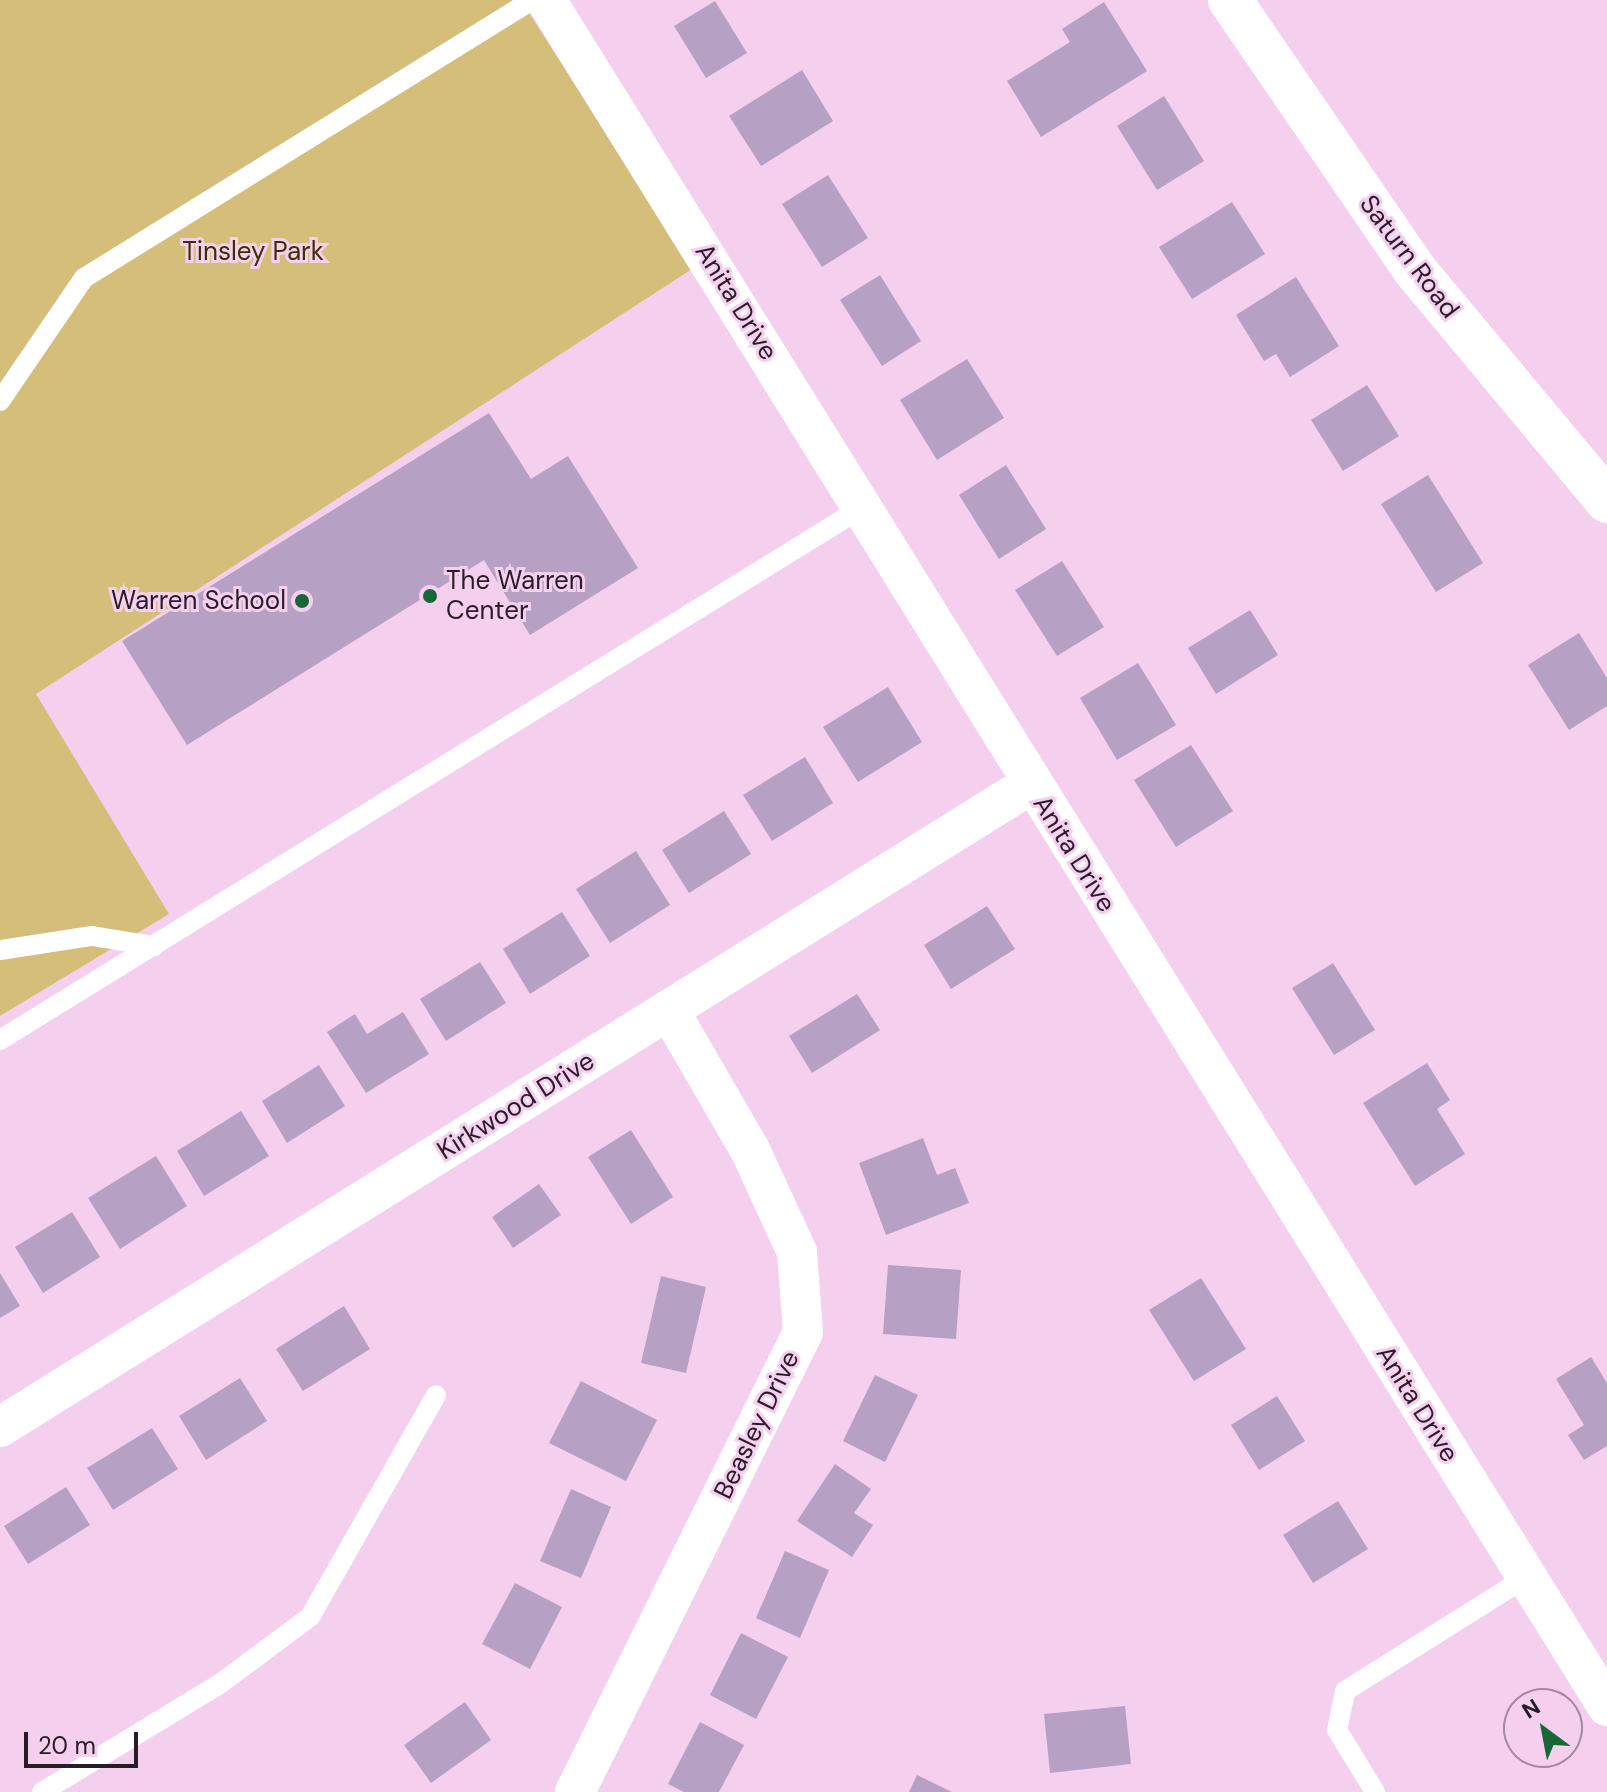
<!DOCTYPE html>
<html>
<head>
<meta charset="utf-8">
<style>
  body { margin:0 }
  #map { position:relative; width:1607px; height:1792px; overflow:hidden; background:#f5d0ee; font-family:"DM Sans",sans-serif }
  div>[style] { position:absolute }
  .green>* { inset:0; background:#d4be7a }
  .building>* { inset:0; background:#b6a0c4 }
  .service>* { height:20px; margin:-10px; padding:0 10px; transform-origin:10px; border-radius:10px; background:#fff }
  .minor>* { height:40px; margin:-20px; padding:0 20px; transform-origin:20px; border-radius:20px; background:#fff }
  .tertiary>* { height:44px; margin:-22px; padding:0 22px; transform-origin:22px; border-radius:22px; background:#fff }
  .dots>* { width:22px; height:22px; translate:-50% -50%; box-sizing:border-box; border:4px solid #f5d0ee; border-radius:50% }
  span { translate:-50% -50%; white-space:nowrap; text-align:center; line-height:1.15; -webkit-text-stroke:6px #f5d0ee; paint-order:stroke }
  .park-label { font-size:26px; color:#3c2f02 }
  .street-label { font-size:26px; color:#291b27 }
  .poi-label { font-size:26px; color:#291b27 }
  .left { translate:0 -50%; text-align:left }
  .right { translate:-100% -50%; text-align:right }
  .north { position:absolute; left:1503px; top:1688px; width:80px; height:80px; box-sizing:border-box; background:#f5d0ee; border:2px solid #a3889e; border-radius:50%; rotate:328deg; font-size:22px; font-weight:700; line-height:32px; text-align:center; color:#291b27 }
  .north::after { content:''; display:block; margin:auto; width:28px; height:36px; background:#186736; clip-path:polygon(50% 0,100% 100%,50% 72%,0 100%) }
  .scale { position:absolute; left:24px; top:1732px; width:114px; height:36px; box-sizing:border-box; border:4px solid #291b27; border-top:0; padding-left:10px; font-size:24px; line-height:28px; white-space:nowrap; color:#291b27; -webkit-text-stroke:6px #f5d0ee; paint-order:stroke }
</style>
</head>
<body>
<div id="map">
  <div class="green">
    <div style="clip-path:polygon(0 0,521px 0,692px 269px,36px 694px,169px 914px,0 1016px)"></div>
  </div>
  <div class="building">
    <div style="clip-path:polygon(715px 1px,747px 53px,706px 78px,674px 26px)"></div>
    <div style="clip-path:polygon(1104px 2px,1147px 71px,1041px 137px,1007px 81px,1070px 42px,1062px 29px)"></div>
    <div style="clip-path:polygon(802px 70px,833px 121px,761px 166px,729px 116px)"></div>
    <div style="clip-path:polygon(1164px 96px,1204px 161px,1157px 190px,1117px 126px)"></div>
    <div style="clip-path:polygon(828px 175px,868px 238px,822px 267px,782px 204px)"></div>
    <div style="clip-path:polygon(1232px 202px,1265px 254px,1192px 299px,1159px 247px)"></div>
    <div style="clip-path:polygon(880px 275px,921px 341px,882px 366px,840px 300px)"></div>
    <div style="clip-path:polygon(1296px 277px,1339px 346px,1290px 377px,1276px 354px,1264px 361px,1236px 315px)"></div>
    <div style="clip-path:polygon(967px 359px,1004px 418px,937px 460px,900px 400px)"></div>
    <div style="clip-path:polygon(1367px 385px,1399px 436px,1343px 471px,1311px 420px)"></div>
    <div style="clip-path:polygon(489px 413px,531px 479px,568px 456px,638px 568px,530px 635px,484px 560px,187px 745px,122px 641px)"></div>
    <div style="clip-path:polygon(1006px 465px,1046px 529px,999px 559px,959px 495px)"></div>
    <div style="clip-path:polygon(1428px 475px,1483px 563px,1436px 592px,1381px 504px)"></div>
    <div style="clip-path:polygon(1062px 561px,1104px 627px,1057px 656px,1015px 590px)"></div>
    <div style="clip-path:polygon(1250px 610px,1278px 655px,1216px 694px,1188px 648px)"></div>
    <div style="clip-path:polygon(1579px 633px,1607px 678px,1607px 706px,1569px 730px,1528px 665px)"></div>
    <div style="clip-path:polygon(1138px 663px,1176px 725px,1117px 760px,1080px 698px)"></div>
    <div style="clip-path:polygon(888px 687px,922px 742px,858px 782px,823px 727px)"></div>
    <div style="clip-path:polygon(1191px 745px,1233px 811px,1176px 847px,1134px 780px)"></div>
    <div style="clip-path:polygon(805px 757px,833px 803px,772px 841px,743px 795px)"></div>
    <div style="clip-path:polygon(724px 811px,751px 854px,689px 893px,662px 850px)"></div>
    <div style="clip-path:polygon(636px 851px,670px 905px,610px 943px,576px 889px)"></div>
    <div style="clip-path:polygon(987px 906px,1015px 949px,951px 989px,924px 945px)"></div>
    <div style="clip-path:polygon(562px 912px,590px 956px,530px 994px,503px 949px)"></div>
    <div style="clip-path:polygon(480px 962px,506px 1003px,446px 1041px,420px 999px)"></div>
    <div style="clip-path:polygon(1333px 963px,1375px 1030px,1334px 1055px,1292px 988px)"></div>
    <div style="clip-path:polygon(857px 994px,880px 1030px,812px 1073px,789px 1036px)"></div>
    <div style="clip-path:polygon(403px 1012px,429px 1054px,366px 1093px,327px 1032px,355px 1014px,367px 1034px)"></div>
    <div style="clip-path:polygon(1427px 1063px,1450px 1100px,1437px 1109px,1465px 1154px,1415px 1186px,1363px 1103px)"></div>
    <div style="clip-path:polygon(319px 1065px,345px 1106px,287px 1143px,262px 1101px)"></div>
    <div style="clip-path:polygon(241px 1111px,269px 1156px,204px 1196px,177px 1151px)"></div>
    <div style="clip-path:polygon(631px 1130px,673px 1197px,631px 1224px,588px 1157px)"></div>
    <div style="clip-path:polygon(923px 1138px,937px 1175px,955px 1168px,969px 1203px,886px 1235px,859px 1163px)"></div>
    <div style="clip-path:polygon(156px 1156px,187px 1206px,120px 1249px,88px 1198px)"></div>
    <div style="clip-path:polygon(539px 1184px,561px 1215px,513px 1248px,492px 1217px)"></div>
    <div style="clip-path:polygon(72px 1212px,100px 1257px,43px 1293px,15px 1247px)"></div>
    <div style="clip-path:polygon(888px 1265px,961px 1270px,956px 1339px,883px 1334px)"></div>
    <div style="clip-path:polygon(0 1273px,20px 1306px,0 1318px)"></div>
    <div style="clip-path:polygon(661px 1276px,706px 1287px,686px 1373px,641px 1363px)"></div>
    <div style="clip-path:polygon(1201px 1278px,1246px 1349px,1194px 1381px,1149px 1310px)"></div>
    <div style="clip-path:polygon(344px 1306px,370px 1349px,303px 1391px,276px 1349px)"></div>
    <div style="clip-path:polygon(1591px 1357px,1607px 1383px,1607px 1446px,1584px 1460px,1568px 1435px,1584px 1425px,1556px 1379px)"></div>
    <div style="clip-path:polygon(875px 1375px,918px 1395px,885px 1462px,843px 1441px)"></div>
    <div style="clip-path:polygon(240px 1378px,267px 1421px,206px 1460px,179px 1416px)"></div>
    <div style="clip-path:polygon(581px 1381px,657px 1420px,626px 1481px,549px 1443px)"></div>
    <div style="clip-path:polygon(1277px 1396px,1305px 1441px,1259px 1470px,1231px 1425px)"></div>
    <div style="clip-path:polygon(152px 1428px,178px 1469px,113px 1510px,87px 1468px)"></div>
    <div style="clip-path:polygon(835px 1464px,871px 1489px,854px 1513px,873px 1525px,852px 1557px,797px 1521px)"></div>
    <div style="clip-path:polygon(66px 1487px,90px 1525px,28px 1564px,4px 1526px)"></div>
    <div style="clip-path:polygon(571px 1489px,611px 1507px,581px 1578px,540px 1561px)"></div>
    <div style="clip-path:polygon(1338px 1501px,1368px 1549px,1313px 1583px,1283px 1535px)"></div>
    <div style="clip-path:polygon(785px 1551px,829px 1570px,800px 1638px,756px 1618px)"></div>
    <div style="clip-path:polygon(515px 1583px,562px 1607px,530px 1669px,482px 1644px)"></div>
    <div style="clip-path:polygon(741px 1633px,788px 1657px,756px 1719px,710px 1695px)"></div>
    <div style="clip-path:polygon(465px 1702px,491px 1740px,431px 1783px,404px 1745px)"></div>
    <div style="clip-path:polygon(1125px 1706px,1131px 1764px,1050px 1773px,1044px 1714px)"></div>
    <div style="clip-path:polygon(700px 1722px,744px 1745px,719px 1792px,684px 1792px,668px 1784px)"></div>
    <div style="clip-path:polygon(917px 1775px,952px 1792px,909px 1792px)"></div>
  </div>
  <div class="service">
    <div style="left:0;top:401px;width:149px;rotate:-55.7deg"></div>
    <div style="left:84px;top:278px;width:527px;rotate:-31.82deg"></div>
    <div style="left:0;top:950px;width:93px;rotate:-8.7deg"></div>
    <div style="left:92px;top:936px;width:63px;rotate:9.2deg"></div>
    <div style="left:0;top:1040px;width:1014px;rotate:-31.7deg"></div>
    <div style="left:42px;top:1792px;width:210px;rotate:-31.3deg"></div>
    <div style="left:221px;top:1683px;width:111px;rotate:-36.6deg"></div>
    <div style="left:310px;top:1617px;width:255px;rotate:-60.4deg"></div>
    <div style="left:1375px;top:1792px;width:73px;rotate:-121.5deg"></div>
    <div style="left:1337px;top:1730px;width:40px;rotate:-78deg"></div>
    <div style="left:1345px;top:1691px;width:213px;rotate:-32.1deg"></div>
  </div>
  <div class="minor">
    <div style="left:546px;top:0;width:2009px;rotate:58.12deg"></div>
    <div style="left:0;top:1427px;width:1215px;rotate:-31.95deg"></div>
    <div style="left:575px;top:1792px;width:513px;rotate:-63.63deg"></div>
    <div style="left:803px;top:1332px;width:80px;rotate:-94.3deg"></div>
    <div style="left:797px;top:1252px;width:112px;rotate:-114.7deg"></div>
    <div style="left:750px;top:1150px;width:162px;rotate:-120.1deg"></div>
  </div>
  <div class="tertiary">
    <div style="left:1230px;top:0;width:326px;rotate:55.6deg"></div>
    <div style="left:1414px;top:269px;width:302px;rotate:50.2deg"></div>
  </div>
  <div class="dots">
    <div style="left:430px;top:596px;background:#186736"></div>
    <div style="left:302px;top:601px;background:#186736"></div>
  </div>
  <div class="park-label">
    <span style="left:253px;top:252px">Tinsley Park</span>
  </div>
  <div class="street-label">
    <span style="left:1409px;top:257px;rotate:53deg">Saturn Road</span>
    <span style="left:736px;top:302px;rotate:58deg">Anita Drive</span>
    <span style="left:1074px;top:854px;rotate:58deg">Anita Drive</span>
    <span style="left:516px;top:1106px;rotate:-32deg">Kirkwood Drive</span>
    <span style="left:1417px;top:1404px;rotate:58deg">Anita Drive</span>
    <span style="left:757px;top:1425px;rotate:-64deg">Beasley Drive</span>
  </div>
  <div class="poi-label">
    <span class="left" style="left:446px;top:596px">The Warren<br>Center</span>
    <span class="right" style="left:286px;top:601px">Warren School</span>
  </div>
  <div class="north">N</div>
  <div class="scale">20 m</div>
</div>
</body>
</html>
